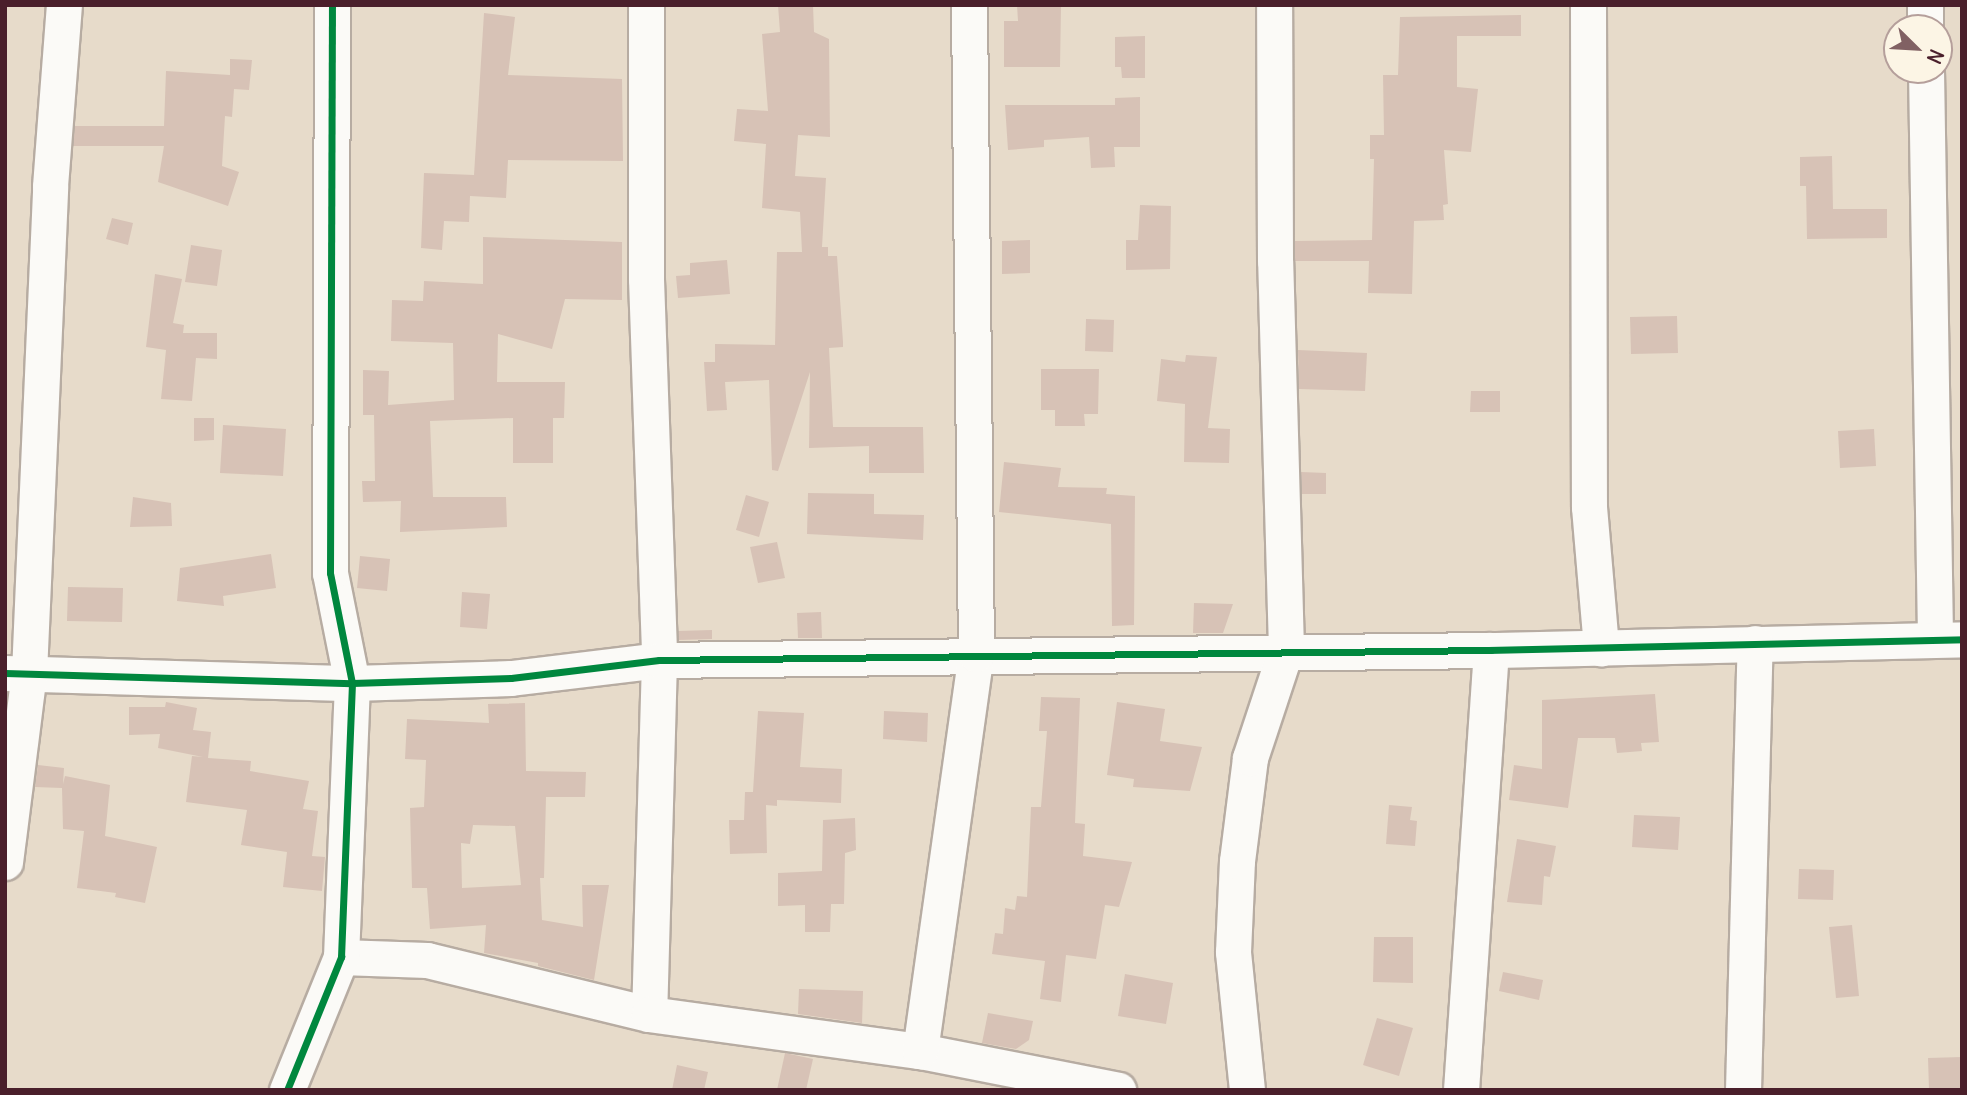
<!DOCTYPE html>
<html>
<head>
<meta charset="utf-8">
<style>
  body { margin:0 }
  #map { position:relative; width:1967px; height:1095px; overflow:hidden; background:#e7dbca; font-family:Delius,sans-serif }
  div>[style] { position:absolute }
  .building>* { inset:0; background:#d7c2b6 }
  .roads { filter:drop-shadow(2px 0 #b7aca2) drop-shadow(-2px 0 #b7aca2) drop-shadow(0 2px #b7aca2) drop-shadow(0 -2px #b7aca2) }
  .minor>* { height:35px; margin:-17.5px; padding:0 17.5px; transform-origin:17.5px; border-radius:17.5px; background:#fbfaf7 }
  .cycleway>* { height:7px; margin:-3.5px; padding:0 3.5px; transform-origin:3.5px; border-radius:3.5px; background:#00873e }
  span { translate:-50% -50%; white-space:nowrap; text-align:center; line-height:1.15; -webkit-text-stroke:7px #fcf5e5; paint-order:stroke }
  .frame { position:absolute; inset:0; border:7px solid #4a1f2b; pointer-events:none }
  .north { position:absolute; left:1883px; top:14px; width:70px; height:70px; box-sizing:border-box; background:#fcf5e5; border:2px solid #b59f9b; border-radius:50%; rotate:114deg; font-size:19px; font-weight:700; line-height:28px; text-align:center; color:#4a1f2b }
  .north::after { content:''; display:block; margin:auto; width:24px; height:32px; background:#816163; clip-path:polygon(50% 0,100% 100%,50% 72%,0 100%) }
</style>
</head>
<body>
<div id="map">
  <div class="building">
    <div style="clip-path:polygon(778px 5px,813px 5px,814px 32px,829px 39px,830px 137px,798px 135px,795px 176px,826px 178px,822px 247px,828px 247px,828px 256px,837px 256px,843px 342px,843px 347px,829px 348px,833px 427px,923px 427px,924px 473px,869px 473px,869px 446px,809px 448px,810px 372px,778px 471px,772px 470px,769px 380px,725px 382px,727px 410px,707px 411px,704px 362px,715px 362px,715px 344px,775px 345px,777px 252px,802px 252px,800px 212px,762px 208px,766px 144px,734px 141px,737px 109px,768px 111px,762px 34px,780px 32px)"></div>
    <div style="clip-path:polygon(1017px 5px,1061px 5px,1060px 67px,1004px 67px,1004px 21px,1018px 21px)"></div>
    <div style="clip-path:polygon(484px 13px,515px 17px,508px 75px,622px 79px,623px 161px,508px 160px,506px 198px,470px 196px,469px 222px,444px 221px,442px 250px,421px 248px,424px 173px,474px 175px)"></div>
    <div style="clip-path:polygon(1521px 15px,1521px 36px,1457px 36px,1457px 87px,1478px 89px,1471px 152px,1444px 150px,1448px 204px,1443px 205px,1444px 220px,1414px 221px,1412px 294px,1368px 293px,1369px 261px,1295px 261px,1295px 241px,1372px 240px,1374px 159px,1370px 159px,1370px 135px,1384px 135px,1383px 75px,1398px 75px,1400px 17px)"></div>
    <div style="clip-path:polygon(1145px 36px,1145px 78px,1122px 78px,1121px 67px,1115px 67px,1115px 37px)"></div>
    <div style="clip-path:polygon(230px 59px,252px 60px,249px 90px,234px 89px,232px 117px,225px 116px,222px 166px,239px 172px,228px 206px,158px 182px,164px 146px,73px 146px,75px 126px,164px 126px,166px 71px,230px 75px)"></div>
    <div style="clip-path:polygon(1140px 97px,1140px 147px,1114px 147px,1115px 167px,1091px 168px,1089px 137px,1044px 140px,1044px 147px,1008px 150px,1005px 105px,1115px 105px,1115px 98px)"></div>
    <div style="clip-path:polygon(1832px 156px,1833px 209px,1887px 209px,1887px 238px,1807px 239px,1806px 186px,1800px 186px,1800px 157px)"></div>
    <div style="clip-path:polygon(1140px 205px,1171px 206px,1170px 269px,1126px 270px,1126px 240px,1138px 240px)"></div>
    <div style="clip-path:polygon(112px 218px,133px 223px,128px 245px,106px 239px)"></div>
    <div style="clip-path:polygon(483px 237px,622px 242px,622px 300px,565px 299px,552px 349px,498px 334px,497px 382px,565px 382px,564px 418px,553px 418px,553px 463px,513px 463px,513px 418px,430px 421px,433px 497px,506px 497px,507px 527px,400px 532px,401px 501px,363px 502px,362px 481px,375px 481px,374px 415px,363px 415px,363px 370px,389px 371px,388px 405px,454px 400px,453px 343px,391px 341px,392px 300px,423px 301px,424px 281px,483px 284px)"></div>
    <div style="clip-path:polygon(1030px 240px,1030px 273px,1002px 274px,1002px 241px)"></div>
    <div style="clip-path:polygon(191px 245px,222px 250px,217px 286px,185px 282px)"></div>
    <div style="clip-path:polygon(727px 260px,730px 294px,678px 298px,676px 276px,690px 275px,690px 263px)"></div>
    <div style="clip-path:polygon(155px 274px,182px 279px,173px 323px,184px 325px,183px 333px,217px 333px,217px 359px,196px 358px,192px 401px,161px 399px,166px 350px,146px 347px)"></div>
    <div style="clip-path:polygon(1677px 316px,1678px 353px,1631px 354px,1630px 317px)"></div>
    <div style="clip-path:polygon(1086px 319px,1114px 320px,1113px 352px,1085px 351px)"></div>
    <div style="clip-path:polygon(1298px 350px,1367px 353px,1365px 391px,1299px 389px)"></div>
    <div style="clip-path:polygon(1186px 355px,1217px 357px,1208px 428px,1230px 429px,1229px 463px,1184px 462px,1185px 404px,1157px 401px,1161px 359px,1185px 362px)"></div>
    <div style="clip-path:polygon(1041px 369px,1099px 369px,1098px 414px,1084px 414px,1085px 426px,1055px 426px,1055px 410px,1041px 410px)"></div>
    <div style="clip-path:polygon(1471px 391px,1500px 391px,1500px 412px,1470px 412px)"></div>
    <div style="clip-path:polygon(194px 418px,214px 418px,214px 440px,194px 441px)"></div>
    <div style="clip-path:polygon(223px 425px,286px 429px,283px 476px,220px 473px)"></div>
    <div style="clip-path:polygon(1874px 429px,1876px 466px,1840px 468px,1838px 431px)"></div>
    <div style="clip-path:polygon(1004px 462px,1061px 468px,1058px 487px,1107px 488px,1106px 494px,1135px 496px,1134px 625px,1112px 626px,1111px 524px,999px 512px)"></div>
    <div style="clip-path:polygon(1301px 472px,1326px 473px,1326px 494px,1302px 494px)"></div>
    <div style="clip-path:polygon(808px 493px,874px 494px,874px 514px,924px 515px,923px 540px,807px 534px)"></div>
    <div style="clip-path:polygon(746px 495px,769px 502px,759px 537px,736px 530px)"></div>
    <div style="clip-path:polygon(133px 497px,171px 503px,172px 526px,130px 527px)"></div>
    <div style="clip-path:polygon(777px 542px,785px 578px,758px 583px,750px 547px)"></div>
    <div style="clip-path:polygon(271px 554px,276px 588px,223px 596px,224px 606px,177px 601px,180px 568px)"></div>
    <div style="clip-path:polygon(360px 556px,390px 559px,387px 591px,357px 588px)"></div>
    <div style="clip-path:polygon(68px 587px,123px 588px,122px 622px,67px 621px)"></div>
    <div style="clip-path:polygon(462px 592px,490px 594px,487px 629px,460px 627px)"></div>
    <div style="clip-path:polygon(1194px 603px,1233px 604px,1223px 633px,1193px 633px)"></div>
    <div style="clip-path:polygon(821px 612px,822px 638px,798px 638px,797px 613px)"></div>
    <div style="clip-path:polygon(712px 630px,712px 639px,678px 640px,678px 631px)"></div>
    <div style="clip-path:polygon(1655px 694px,1659px 742px,1641px 743px,1642px 751px,1617px 753px,1615px 738px,1578px 738px,1568px 808px,1509px 800px,1514px 765px,1542px 769px,1542px 700px)"></div>
    <div style="clip-path:polygon(1041px 697px,1080px 698px,1075px 823px,1085px 824px,1083px 856px,1132px 862px,1119px 907px,1105px 905px,1096px 959px,1066px 955px,1061px 1002px,1040px 999px,1045px 961px,992px 954px,995px 933px,1003px 934px,1005px 908px,1015px 910px,1017px 896px,1027px 897px,1031px 807px,1041px 807px,1047px 731px,1039px 731px)"></div>
    <div style="clip-path:polygon(166px 702px,197px 708px,193px 730px,211px 732px,208px 758px,251px 761px,250px 771px,309px 781px,303px 809px,318px 811px,312px 856px,325px 857px,322px 891px,283px 887px,287px 852px,241px 845px,247px 810px,186px 802px,192px 756px,203px 757px,158px 748px,160px 734px,129px 735px,129px 707px,165px 707px)"></div>
    <div style="clip-path:polygon(1117px 702px,1165px 709px,1160px 741px,1202px 747px,1190px 791px,1133px 787px,1134px 779px,1107px 775px)"></div>
    <div style="clip-path:polygon(evenodd,525px 703px,526px 771px,586px 772px,585px 797px,546px 797px,544px 878px,540px 878px,542px 920px,583px 927px,582px 885px,609px 885px,594px 980px,538px 966px,538px 963px,484px 953px,486px 925px,430px 929px,427px 888px,412px 888px,410px 808px,424px 807px,426px 760px,405px 759px,407px 719px,489px 723px,488px 704px,525px 703px,473px 825px,515px 826px,521px 885px,462px 888px,461px 843px,470px 844px,473px 825px)"></div>
    <div style="clip-path:polygon(758px 711px,804px 713px,800px 767px,842px 769px,841px 803px,777px 800px,777px 806px,766px 805px,767px 853px,730px 854px,729px 820px,744px 820px,745px 792px,753px 792px)"></div>
    <div style="clip-path:polygon(884px 711px,928px 713px,927px 742px,883px 739px)"></div>
    <div style="clip-path:polygon(38px 765px,64px 768px,63px 784px,65px 776px,110px 785px,105px 836px,157px 847px,145px 903px,115px 897px,116px 893px,77px 888px,84px 831px,63px 829px,62px 788px,35px 787px)"></div>
    <div style="clip-path:polygon(1389px 805px,1412px 807px,1410px 820px,1417px 821px,1415px 846px,1386px 844px)"></div>
    <div style="clip-path:polygon(1634px 815px,1680px 817px,1678px 850px,1632px 847px)"></div>
    <div style="clip-path:polygon(855px 818px,856px 850px,845px 853px,844px 904px,831px 904px,830px 932px,805px 932px,805px 905px,778px 906px,778px 873px,822px 871px,823px 820px)"></div>
    <div style="clip-path:polygon(1517px 839px,1556px 846px,1550px 877px,1544px 876px,1542px 905px,1507px 902px)"></div>
    <div style="clip-path:polygon(1799px 869px,1834px 870px,1833px 900px,1798px 899px)"></div>
    <div style="clip-path:polygon(1852px 925px,1859px 996px,1836px 998px,1829px 927px)"></div>
    <div style="clip-path:polygon(1374px 937px,1413px 937px,1413px 983px,1373px 982px)"></div>
    <div style="clip-path:polygon(1503px 972px,1543px 980px,1539px 1000px,1499px 991px)"></div>
    <div style="clip-path:polygon(1125px 974px,1173px 983px,1166px 1024px,1118px 1016px)"></div>
    <div style="clip-path:polygon(799px 989px,863px 991px,862px 1023px,798px 1014px)"></div>
    <div style="clip-path:polygon(988px 1013px,1033px 1021px,1029px 1040px,1016px 1049px,982px 1043px)"></div>
    <div style="clip-path:polygon(1377px 1018px,1413px 1028px,1399px 1076px,1363px 1065px)"></div>
    <div style="clip-path:polygon(785px 1053px,813px 1059px,806px 1090px,777px 1090px)"></div>
    <div style="clip-path:polygon(1962px 1057px,1962px 1090px,1929px 1090px,1928px 1058px)"></div>
    <div style="clip-path:polygon(677px 1065px,708px 1072px,704px 1090px,672px 1090px)"></div>
  </div>
  <div class="roads">
    <div class="minor">
      <div style="left:646px;top:5px;width:274px;rotate:90deg"></div>
      <div style="left:646px;top:279px;width:381px;rotate:88deg"></div>
      <div style="left:659px;top:660px;width:354px;rotate:91.6deg"></div>
      <div style="left:1588px;top:5px;width:502px;rotate:89.89deg"></div>
      <div style="left:1589px;top:507px;width:142px;rotate:85.1deg"></div>
      <div style="left:1925px;top:5px;width:23px;rotate:90deg"></div>
      <div style="left:1926px;top:70px;width:569px;rotate:89.09deg"></div>
      <div style="left:5px;top:673px;width:347px;rotate:1.7deg"></div>
      <div style="left:352px;top:683px;width:159px;rotate:-1.8deg"></div>
      <div style="left:511px;top:678px;width:149px;rotate:-6.9deg"></div>
      <div style="left:659px;top:660px;width:832px;rotate:-0.69deg"></div>
      <div style="left:1491px;top:650px;width:471px;rotate:-1.3deg"></div>
      <div style="left:5px;top:862px;width:191px;rotate:-82.8deg"></div>
      <div style="left:29px;top:673px;width:487px;rotate:-87.5deg"></div>
      <div style="left:50px;top:186px;width:182px;rotate:-85.6deg"></div>
      <div style="left:341px;top:957px;width:86px;rotate:2deg"></div>
      <div style="left:427px;top:960px;width:228px;rotate:13.7deg"></div>
      <div style="left:649px;top:1014px;width:274px;rotate:7.8deg"></div>
      <div style="left:920px;top:1051px;width:202px;rotate:11.1deg"></div>
      <div style="left:920px;top:1051px;width:401px;rotate:-82deg"></div>
      <div style="left:976px;top:654px;width:649px;rotate:-90.62deg"></div>
      <div style="left:287px;top:1090px;width:144px;rotate:-67.9deg"></div>
      <div style="left:341px;top:957px;width:274px;rotate:-87.7deg"></div>
      <div style="left:352px;top:683px;width:112px;rotate:-101.3deg"></div>
      <div style="left:330px;top:573px;width:568px;rotate:-89.8deg"></div>
      <div style="left:1247px;top:1090px;width:139px;rotate:-95.8deg"></div>
      <div style="left:1233px;top:952px;width:91px;rotate:-87.5deg"></div>
      <div style="left:1237px;top:861px;width:104px;rotate:-82.8deg"></div>
      <div style="left:1250px;top:758px;width:115px;rotate:-71.7deg"></div>
      <div style="left:1286px;top:649px;width:388px;rotate:-91.6deg"></div>
      <div style="left:1275px;top:261px;width:256px;rotate:-90.2deg"></div>
      <div style="left:1461px;top:1090px;width:441px;rotate:-86.1deg"></div>
      <div style="left:1743px;top:1090px;width:447px;rotate:-88.5deg"></div>
    </div>
  </div>
  <div class="cycleway">
    <div style="left:5px;top:673px;width:347px;rotate:1.7deg"></div>
    <div style="left:352px;top:683px;width:159px;rotate:-1.8deg"></div>
    <div style="left:511px;top:678px;width:149px;rotate:-6.9deg"></div>
    <div style="left:659px;top:660px;width:832px;rotate:-0.69deg"></div>
    <div style="left:1491px;top:650px;width:471px;rotate:-1.3deg"></div>
    <div style="left:287px;top:1090px;width:144px;rotate:-67.9deg"></div>
    <div style="left:341px;top:957px;width:274px;rotate:-87.7deg"></div>
    <div style="left:352px;top:683px;width:112px;rotate:-101.3deg"></div>
    <div style="left:330px;top:573px;width:568px;rotate:-89.8deg"></div>
  </div>
  <div class="frame"></div>
  <div class="north">N</div>
</div>
</body>
</html>
